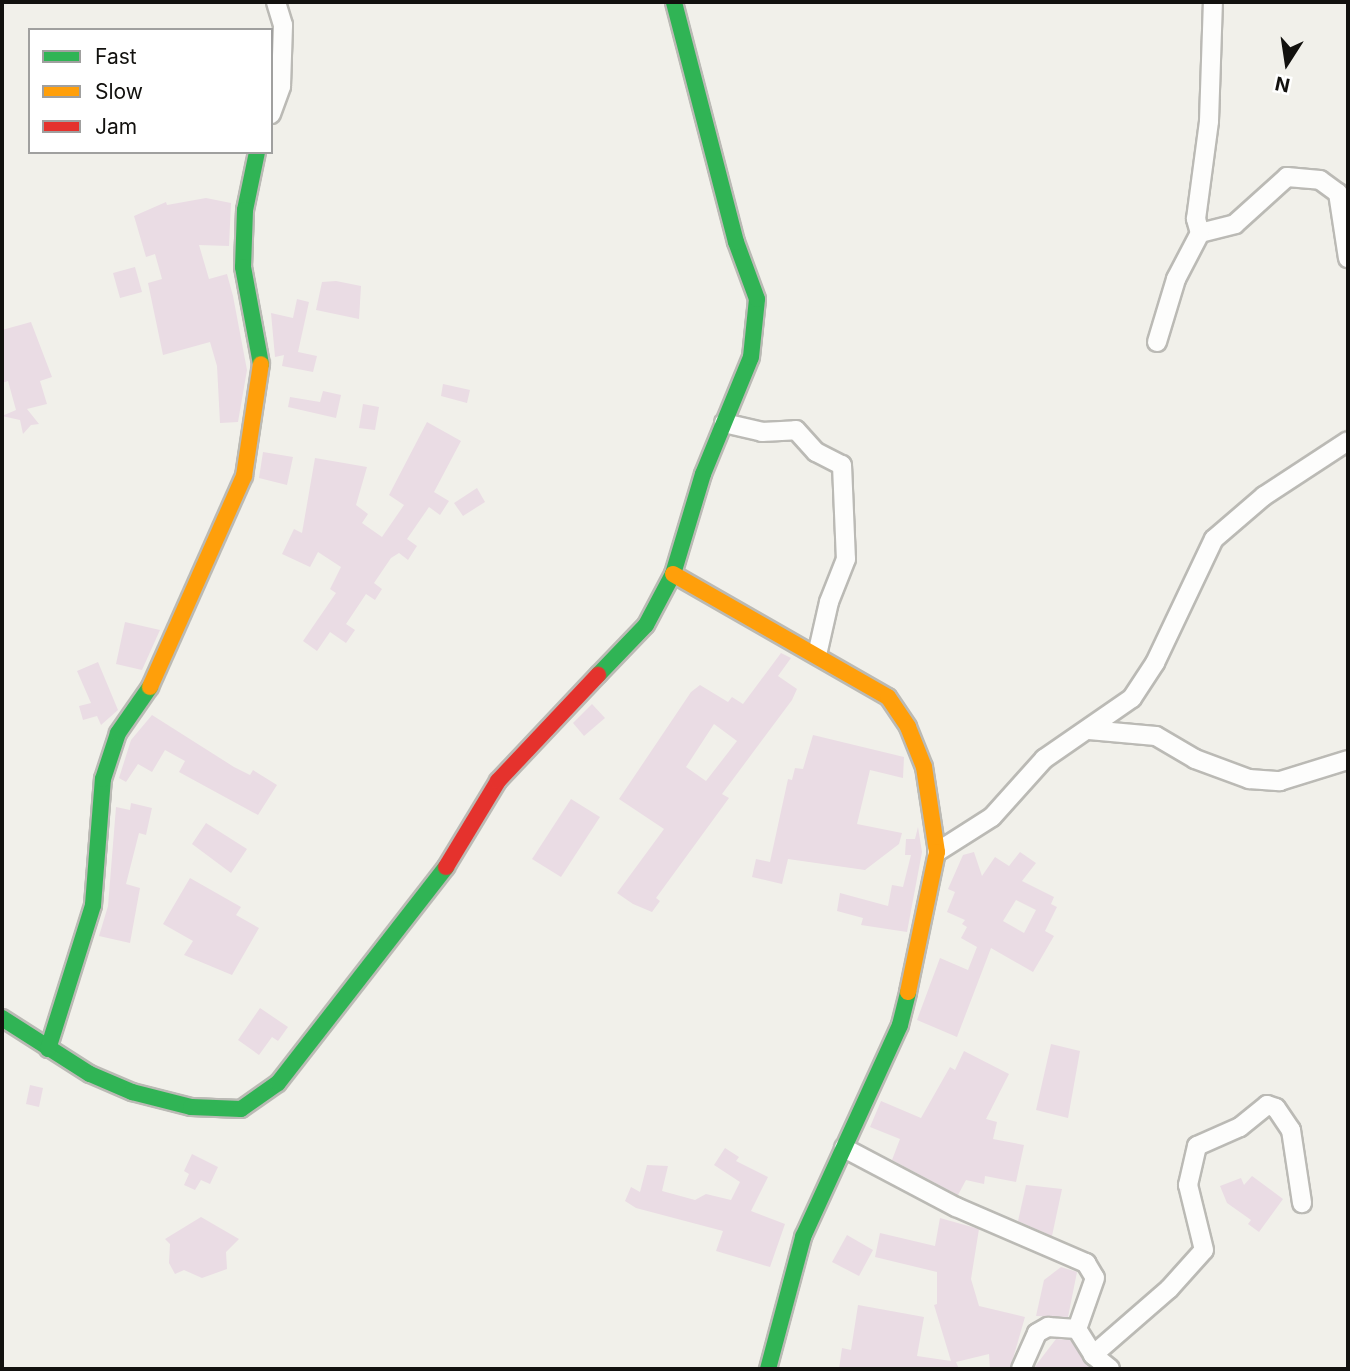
<!DOCTYPE html>
<html>
<head>
<meta charset="utf-8">
<style>
  body { margin:0 }
  #map { position:relative; width:1350px; height:1371px; overflow:hidden; background:#f1f0ea; font-family:Inter,sans-serif }
  div>[style] { position:absolute }
  .building>* { inset:0; background:#eadce4 }
  .roads { filter:drop-shadow(2px 0 #bbbab5) drop-shadow(-2px 0 #bbbab5) drop-shadow(0 2px #bbbab5) drop-shadow(0 -2px #bbbab5) }
  .street>* { height:18px; margin:-9px; padding:0 9px; transform-origin:9px; border-radius:9px; background:#fdfdfc }
  .fast>* { height:16px; margin:-8px; padding:0 8px; transform-origin:8px; border-radius:8px; background:#30b455 }
  .slow>* { height:16px; margin:-8px; padding:0 8px; transform-origin:8px; border-radius:8px; background:#ff9f0a }
  .jam>* { height:16px; margin:-8px; padding:0 8px; transform-origin:8px; border-radius:8px; background:#e5322d }
  span { translate:-50% -50%; white-space:nowrap; text-align:center; line-height:1.15; -webkit-text-stroke:7px #fff; paint-order:stroke }
  .frame { position:absolute; inset:0; border:4px solid #12110e; pointer-events:none }
  .legend { position:absolute; left:28px; top:28px; width:245px; height:126px; box-sizing:border-box; background:#fff; border:2px solid #a0a09f; margin:0; padding:9px 12px; list-style:none; font-size:21px; color:#12110e }
  .legend li { display:flex; align-items:center; gap:14px; height:35px }
  .legend b { width:35px; border:2px solid #a0a09f }
  .north { position:absolute; left:1252px; top:28px; width:70px; height:70px; -webkit-text-stroke:5px #fff; paint-order:stroke; rotate:192deg; font-size:19px; font-weight:700; line-height:28px; text-align:center; color:#12110e }
  .north::after { content:''; display:block; margin:auto; width:24px; height:32px; background:#12110e; clip-path:polygon(50% 0,100% 100%,50% 72%,0 100%) }
</style>
</head>
<body>
<div id="map">
  <div class="building">
    <div style="clip-path:polygon(206px 198px,231px 203px,229px 246px,199px 245px,209px 279px,227px 274px,233px 296px,247px 370px,238px 422px,220px 423px,217px 366px,210px 342px,163px 355px,148px 283px,162px 279px,155px 254px,146px 257px,134px 216px,166px 202px,167px 205px)"></div>
    <div style="clip-path:polygon(135px 267px,142px 292px,120px 298px,113px 273px)"></div>
    <div style="clip-path:polygon(336px 281px,361px 286px,359px 319px,316px 310px,322px 282px)"></div>
    <div style="clip-path:polygon(297px 299px,309px 302px,298px 352px,317px 356px,313px 372px,282px 366px,284px 355px,275px 357px,271px 313px,293px 318px)"></div>
    <div style="clip-path:polygon(31px 322px,52px 377px,40px 381px,47px 404px,27px 409px,39px 424px,31px 425px,23px 434px,20px 420px,2px 416px,16px 410px,8px 381px,2px 383px,2px 330px)"></div>
    <div style="clip-path:polygon(443px 384px,470px 390px,467px 403px,441px 396px)"></div>
    <div style="clip-path:polygon(323px 391px,341px 395px,336px 418px,288px 407px,290px 397px,320px 402px)"></div>
    <div style="clip-path:polygon(363px 404px,379px 407px,375px 430px,359px 428px)"></div>
    <div style="clip-path:polygon(427px 422px,461px 441px,434px 492px,449px 501px,440px 515px,429px 507px,407px 539px,417px 546px,408px 560px,399px 553px,391px 558px,374px 583px,382px 589px,375px 600px,366px 594px,346px 624px,355px 630px,346px 643px,330px 632px,317px 651px,303px 641px,336px 593px,330px 589px,341px 567px,318px 552px,310px 567px,282px 554px,294px 529px,302px 533px,315px 458px,367px 467px,356px 505px,368px 514px,362px 523px,382px 537px,404px 505px,389px 495px)"></div>
    <div style="clip-path:polygon(263px 452px,293px 457px,287px 485px,259px 478px)"></div>
    <div style="clip-path:polygon(477px 488px,485px 502px,463px 516px,454px 503px)"></div>
    <div style="clip-path:polygon(125px 622px,160px 630px,142px 670px,116px 664px)"></div>
    <div style="clip-path:polygon(evenodd,781px 653px,791px 658px,778px 676px,797px 689px,792px 700px,722px 794px,729px 798px,656px 898px,660px 901px,652px 912px,633px 904px,617px 893px,664px 829px,619px 799px,691px 692px,700px 685px,728px 702px,732px 697px,743px 704px,781px 653px,714px 724px,737px 741px,706px 781px,686px 767px,714px 724px)"></div>
    <div style="clip-path:polygon(98px 662px,118px 710px,101px 725px,97px 716px,83px 720px,79px 706px,91px 703px,77px 671px)"></div>
    <div style="clip-path:polygon(592px 704px,605px 718px,584px 736px,573px 723px)"></div>
    <div style="clip-path:polygon(152px 715px,234px 767px,250px 775px,253px 770px,277px 785px,258px 815px,179px 772px,185px 761px,165px 750px,152px 772px,138px 764px,126px 782px,119px 778px,131px 740px)"></div>
    <div style="clip-path:polygon(813px 735px,904px 757px,903px 778px,870px 770px,857px 824px,902px 833px,899px 844px,865px 870px,788px 859px,782px 884px,752px 877px,756px 859px,770px 862px,788px 779px,792px 780px,795px 768px,803px 769px)"></div>
    <div style="clip-path:polygon(571px 799px,600px 817px,561px 877px,532px 859px)"></div>
    <div style="clip-path:polygon(131px 803px,152px 808px,146px 835px,139px 833px,126px 884px,140px 888px,130px 943px,99px 936px,108px 906px,116px 807px,130px 810px)"></div>
    <div style="clip-path:polygon(206px 823px,247px 849px,231px 873px,192px 844px)"></div>
    <div style="clip-path:polygon(918px 827px,922px 852px,907px 932px,861px 925px,863px 918px,837px 911px,840px 893px,888px 906px,892px 885px,903px 887px,911px 855px,905px 855px,906px 839px,915px 839px)"></div>
    <div style="clip-path:polygon(evenodd,974px 852px,982px 876px,995px 857px,1009px 866px,1020px 852px,1036px 863px,1022px 881px,1054px 897px,1051px 904px,1057px 907px,1045px 931px,1054px 936px,1033px 972px,991px 948px,957px 1037px,917px 1020px,940px 958px,968px 970px,977px 947px,961px 938px,967px 927px,962px 924px,965px 920px,947px 912px,955px 892px,948px 889px,963px 855px,974px 852px,1016px 900px,1036px 910px,1024px 933px,1003px 921px,1016px 900px)"></div>
    <div style="clip-path:polygon(190px 878px,241px 907px,236px 915px,259px 928px,232px 975px,184px 955px,193px 941px,163px 924px)"></div>
    <div style="clip-path:polygon(260px 1008px,288px 1027px,278px 1041px,272px 1037px,259px 1055px,238px 1040px)"></div>
    <div style="clip-path:polygon(1051px 1044px,1080px 1051px,1068px 1118px,1036px 1110px)"></div>
    <div style="clip-path:polygon(964px 1051px,1009px 1074px,986px 1119px,997px 1122px,993px 1139px,1024px 1145px,1016px 1182px,985px 1176px,984px 1184px,966px 1180px,958px 1195px,892px 1160px,900px 1139px,870px 1127px,881px 1101px,921px 1118px,950px 1067px,955px 1070px)"></div>
    <div style="clip-path:polygon(30px 1085px,43px 1088px,39px 1107px,26px 1104px)"></div>
    <div style="clip-path:polygon(725px 1148px,739px 1157px,736px 1161px,768px 1177px,751px 1211px,785px 1224px,770px 1267px,716px 1251px,723px 1231px,636px 1208px,625px 1201px,631px 1187px,640px 1192px,647px 1165px,668px 1166px,662px 1191px,695px 1200px,706px 1194px,731px 1200px,740px 1182px,714px 1165px)"></div>
    <div style="clip-path:polygon(192px 1154px,218px 1167px,210px 1184px,201px 1180px,195px 1190px,184px 1185px,189px 1174px,184px 1171px)"></div>
    <div style="clip-path:polygon(1252px 1176px,1283px 1199px,1259px 1232px,1248px 1224px,1251px 1220px,1227px 1203px,1220px 1186px,1241px 1178px,1244px 1185px)"></div>
    <div style="clip-path:polygon(1026px 1185px,1062px 1189px,1052px 1236px,1018px 1221px)"></div>
    <div style="clip-path:polygon(201px 1217px,239px 1239px,226px 1252px,227px 1269px,202px 1278px,184px 1270px,175px 1274px,169px 1263px,170px 1244px,165px 1239px)"></div>
    <div style="clip-path:polygon(940px 1218px,979px 1229px,971px 1279px,979px 1306px,1025px 1317px,1010px 1369px,990px 1369px,989px 1354px,956px 1362px,959px 1369px,839px 1369px,842px 1348px,851px 1350px,858px 1305px,924px 1317px,917px 1356px,951px 1361px,934px 1305px,937px 1304px,937px 1272px,875px 1257px,880px 1233px,935px 1246px)"></div>
    <div style="clip-path:polygon(847px 1235px,873px 1250px,859px 1276px,832px 1262px)"></div>
    <div style="clip-path:polygon(1061px 1267px,1077px 1272px,1068px 1317px,1036px 1316px,1044px 1280px)"></div>
    <div style="clip-path:polygon(1056px 1339px,1070px 1340px,1092px 1369px,1033px 1369px)"></div>
  </div>
  <div class="roads">
    <div class="street">
      <div style="left:271px;top:114px;width:30px;rotate:-70deg"></div>
      <div style="left:281px;top:86px;width:61px;rotate:-88.1deg"></div>
      <div style="left:283px;top:25px;width:24px;rotate:-107deg"></div>
      <div style="left:1200px;top:233px;width:36px;rotate:-14deg"></div>
      <div style="left:1235px;top:224px;width:70px;rotate:-42.1deg"></div>
      <div style="left:1287px;top:177px;width:33px;rotate:5deg"></div>
      <div style="left:1320px;top:180px;width:22px;rotate:36deg"></div>
      <div style="left:1338px;top:193px;width:66px;rotate:81.3deg"></div>
      <div style="left:1157px;top:342px;width:66px;rotate:-73.2deg"></div>
      <div style="left:1176px;top:279px;width:52px;rotate:-62.4deg"></div>
      <div style="left:1200px;top:233px;width:15px;rotate:-106deg"></div>
      <div style="left:1196px;top:219px;width:99px;rotate:-82.4deg"></div>
      <div style="left:1209px;top:121px;width:119px;rotate:-88.1deg"></div>
      <div style="left:724px;top:423px;width:39px;rotate:13deg"></div>
      <div style="left:762px;top:432px;width:34px;rotate:-3deg"></div>
      <div style="left:796px;top:430px;width:30px;rotate:48deg"></div>
      <div style="left:816px;top:452px;width:29px;rotate:27deg"></div>
      <div style="left:842px;top:465px;width:94px;rotate:87.6deg"></div>
      <div style="left:846px;top:559px;width:46px;rotate:111.6deg"></div>
      <div style="left:829px;top:602px;width:54px;rotate:102.8deg"></div>
      <div style="left:1089px;top:730px;width:67px;rotate:5.1deg"></div>
      <div style="left:1156px;top:736px;width:45px;rotate:30.5deg"></div>
      <div style="left:1195px;top:759px;width:58px;rotate:20.3deg"></div>
      <div style="left:1249px;top:779px;width:31px;rotate:4deg"></div>
      <div style="left:1280px;top:781px;width:71px;rotate:-17.2deg"></div>
      <div style="left:937px;top:852px;width:65px;rotate:-32.5deg"></div>
      <div style="left:992px;top:817px;width:78px;rotate:-48.1deg"></div>
      <div style="left:1044px;top:759px;width:107px;rotate:-34.7deg"></div>
      <div style="left:1132px;top:698px;width:42px;rotate:-56.7deg"></div>
      <div style="left:1155px;top:663px;width:137px;rotate:-64.6deg"></div>
      <div style="left:1214px;top:539px;width:66px;rotate:-40.7deg"></div>
      <div style="left:1264px;top:496px;width:100px;rotate:-33.2deg"></div>
      <div style="left:844px;top:1148px;width:127px;rotate:27.8deg"></div>
      <div style="left:956px;top:1207px;width:142px;rotate:23.3deg"></div>
      <div style="left:1086px;top:1263px;width:17px;rotate:59deg"></div>
      <div style="left:1095px;top:1278px;width:54px;rotate:109.4deg"></div>
      <div style="left:1077px;top:1329px;width:31px;rotate:58deg"></div>
      <div style="left:1093px;top:1355px;width:22px;rotate:39deg"></div>
      <div style="left:1093px;top:1355px;width:101px;rotate:-41deg"></div>
      <div style="left:1169px;top:1289px;width:52px;rotate:-48.1deg"></div>
      <div style="left:1204px;top:1250px;width:67px;rotate:-103.8deg"></div>
      <div style="left:1188px;top:1185px;width:40px;rotate:-77deg"></div>
      <div style="left:1197px;top:1146px;width:47px;rotate:-23.8deg"></div>
      <div style="left:1240px;top:1127px;width:35px;rotate:-39deg"></div>
      <div style="left:1267px;top:1105px;width:9px;rotate:18deg"></div>
      <div style="left:1276px;top:1108px;width:27px;rotate:56deg"></div>
      <div style="left:1291px;top:1130px;width:74px;rotate:81.4deg"></div>
      <div style="left:1021px;top:1369px;width:39px;rotate:-66deg"></div>
      <div style="left:1037px;top:1333px;width:13px;rotate:-29deg"></div>
      <div style="left:1048px;top:1327px;width:29px;rotate:4deg"></div>
    </div>
    <div class="fast">
      <div style="left:257px;top:152px;width:59px;rotate:101.7deg"></div>
      <div style="left:245px;top:210px;width:57px;rotate:92deg"></div>
      <div style="left:243px;top:267px;width:99px;rotate:79.5deg"></div>
      <div style="left:598px;top:675px;width:69px;rotate:-46.2deg"></div>
      <div style="left:646px;top:625px;width:58px;rotate:-62.1deg"></div>
      <div style="left:673px;top:574px;width:104px;rotate:-73.3deg"></div>
      <div style="left:703px;top:474px;width:126px;rotate:-67.7deg"></div>
      <div style="left:751px;top:357px;width:58px;rotate:-84.1deg"></div>
      <div style="left:757px;top:299px;width:61px;rotate:-110.2deg"></div>
      <div style="left:736px;top:242px;width:248px;rotate:-104.5deg"></div>
      <div style="left:2px;top:1018px;width:104px;rotate:32.5deg"></div>
      <div style="left:90px;top:1074px;width:46px;rotate:23.2deg"></div>
      <div style="left:132px;top:1092px;width:61px;rotate:14.3deg"></div>
      <div style="left:191px;top:1107px;width:50px;rotate:2.3deg"></div>
      <div style="left:241px;top:1109px;width:45px;rotate:-35.1deg"></div>
      <div style="left:278px;top:1083px;width:274px;rotate:-52.1deg"></div>
      <div style="left:48px;top:1049px;width:151px;rotate:-72.6deg"></div>
      <div style="left:93px;top:905px;width:126px;rotate:-85.5deg"></div>
      <div style="left:103px;top:779px;width:48px;rotate:-71.9deg"></div>
      <div style="left:118px;top:733px;width:56px;rotate:-55.2deg"></div>
      <div style="left:768px;top:1369px;width:137px;rotate:-75.1deg"></div>
      <div style="left:803px;top:1237px;width:233px;rotate:-65.4deg"></div>
      <div style="left:900px;top:1025px;width:34px;rotate:-76deg"></div>
    </div>
    <div class="slow">
      <div style="left:673px;top:574px;width:248px;rotate:29.8deg"></div>
      <div style="left:888px;top:697px;width:36px;rotate:56deg"></div>
      <div style="left:908px;top:727px;width:43px;rotate:68.2deg"></div>
      <div style="left:924px;top:767px;width:86px;rotate:81.3deg"></div>
      <div style="left:937px;top:852px;width:143px;rotate:101.7deg"></div>
      <div style="left:150px;top:687px;width:231px;rotate:-66deg"></div>
      <div style="left:244px;top:476px;width:113px;rotate:-81.4deg"></div>
    </div>
    <div class="jam">
      <div style="left:446px;top:867px;width:100px;rotate:-58.8deg"></div>
      <div style="left:498px;top:781px;width:146px;rotate:-46.7deg"></div>
    </div>
  </div>
  <div class="frame"></div>
  <ul class="legend">
  <li><b style="height:9px;background:#30b455"></b>Fast</li>
  <li><b style="height:9px;background:#ff9f0a"></b>Slow</li>
  <li><b style="height:9px;background:#e5322d"></b>Jam</li>
  </ul>
  <div class="north">N</div>
</div>
</body>
</html>
